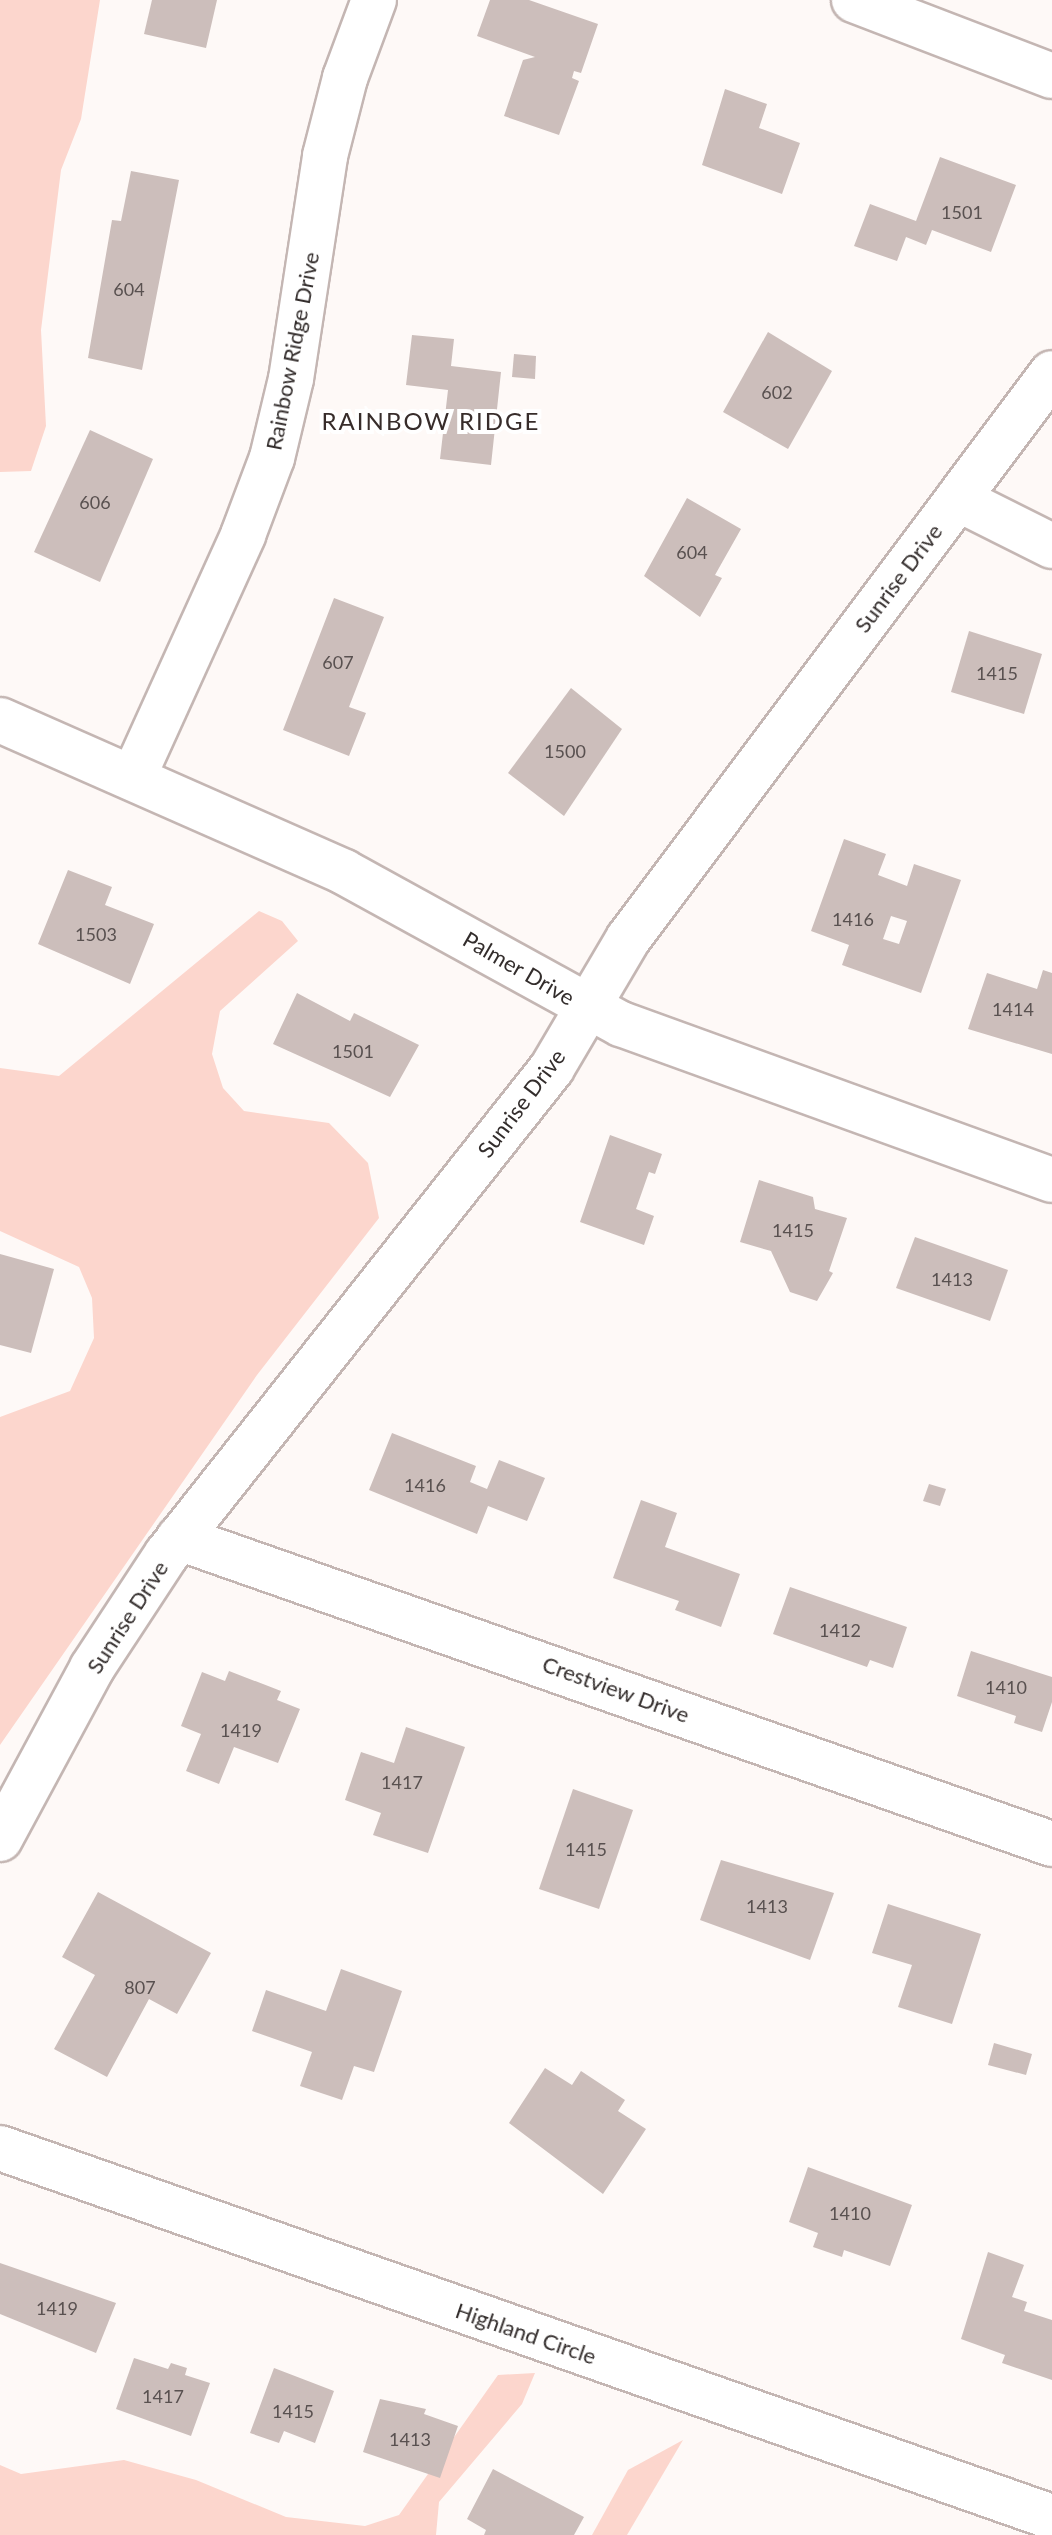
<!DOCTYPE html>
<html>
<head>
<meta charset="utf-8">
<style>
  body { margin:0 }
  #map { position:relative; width:1052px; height:2535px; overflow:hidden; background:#fef9f7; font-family:Lato,sans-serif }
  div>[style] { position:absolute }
  .green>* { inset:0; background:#fcd6cd }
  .building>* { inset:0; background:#ccbebb }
  .roads { filter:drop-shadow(2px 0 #c4b6b3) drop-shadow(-2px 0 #c4b6b3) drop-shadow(0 2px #c4b6b3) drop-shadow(0 -2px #c4b6b3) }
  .minor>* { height:44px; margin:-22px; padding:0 22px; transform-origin:22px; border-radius:22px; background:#fff }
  span { translate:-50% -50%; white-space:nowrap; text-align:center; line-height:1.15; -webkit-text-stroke:8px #fff; paint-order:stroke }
  .number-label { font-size:18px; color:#595150 }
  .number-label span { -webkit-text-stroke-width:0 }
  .street-label { font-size:22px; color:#332d2c }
  .neighbourhood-label { font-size:24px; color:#372c2a; letter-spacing:2px }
</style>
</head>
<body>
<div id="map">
  <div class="green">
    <div style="clip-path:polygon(0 0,100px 0,81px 119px,61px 170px,41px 330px,46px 426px,31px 471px,0 472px)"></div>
    <div style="clip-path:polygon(259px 911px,282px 921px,298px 941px,220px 1011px,212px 1054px,223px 1088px,244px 1111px,329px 1123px,368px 1163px,379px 1218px,257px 1375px,0 1745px,0 1417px,70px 1391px,94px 1338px,92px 1298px,79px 1267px,0 1231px,0 1068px,59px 1076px)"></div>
    <div style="clip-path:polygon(535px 2373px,522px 2404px,439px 2502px,436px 2535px,0 2535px,0 2465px,21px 2474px,124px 2460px,196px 2480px,286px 2517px,365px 2526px,399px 2515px,498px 2375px)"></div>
    <div style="clip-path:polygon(683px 2440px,627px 2535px,592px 2535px,628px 2470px)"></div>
  </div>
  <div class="building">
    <div style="clip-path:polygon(152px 0,217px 0,206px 48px,144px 34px)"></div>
    <div style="clip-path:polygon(490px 0,529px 0,598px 24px,581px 73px,574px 71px,572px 78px,579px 81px,559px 135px,504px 116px,523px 60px,535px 57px,477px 36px)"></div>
    <div style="clip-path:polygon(725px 89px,767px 104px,759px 128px,800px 143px,782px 194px,702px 165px)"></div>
    <div style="clip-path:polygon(940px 157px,1016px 185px,991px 252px,932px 230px,926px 245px,906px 237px,897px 261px,854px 246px,870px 204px,916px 221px)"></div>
    <div style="clip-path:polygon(131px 171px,179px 180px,142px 370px,88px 358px,112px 220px,121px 221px)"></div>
    <div style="clip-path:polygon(768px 332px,832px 371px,788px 449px,723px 412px)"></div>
    <div style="clip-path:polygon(412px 335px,454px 339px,451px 366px,501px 372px,491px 465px,440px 459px,448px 390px,406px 385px)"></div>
    <div style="clip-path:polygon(514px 354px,536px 356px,535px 379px,512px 377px)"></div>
    <div style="clip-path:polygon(90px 430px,153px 459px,100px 582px,34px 552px)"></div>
    <div style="clip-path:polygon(687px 498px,741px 529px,715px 575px,722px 578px,700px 617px,644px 576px)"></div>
    <div style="clip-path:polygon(334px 598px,384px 617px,349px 707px,366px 713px,349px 756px,283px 730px)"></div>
    <div style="clip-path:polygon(969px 631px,1042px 654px,1024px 714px,951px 692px)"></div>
    <div style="clip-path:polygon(571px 688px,622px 729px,564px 816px,508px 773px)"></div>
    <div style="clip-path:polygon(evenodd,844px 839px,886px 854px,878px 875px,907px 886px,914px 864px,961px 880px,921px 993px,842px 965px,849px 945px,811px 931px,844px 839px,891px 916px,907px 921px,899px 944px,883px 939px,891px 916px)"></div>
    <div style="clip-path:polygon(68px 870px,112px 887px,105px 905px,154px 924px,130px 984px,38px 944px)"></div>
    <div style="clip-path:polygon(1043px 970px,1052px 973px,1052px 1054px,968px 1029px,987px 973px,1037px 989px)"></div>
    <div style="clip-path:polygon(297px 993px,350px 1021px,354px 1013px,419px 1045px,390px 1097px,273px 1044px)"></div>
    <div style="clip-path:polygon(610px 1135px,662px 1154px,655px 1174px,649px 1172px,636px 1209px,654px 1216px,644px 1245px,580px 1222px)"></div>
    <div style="clip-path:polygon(759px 1180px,813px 1197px,815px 1209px,847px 1218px,829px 1271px,833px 1273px,817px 1301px,790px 1292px,771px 1251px,740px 1242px)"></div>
    <div style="clip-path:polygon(915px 1237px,1008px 1270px,990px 1321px,896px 1288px)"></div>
    <div style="clip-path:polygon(0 1254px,54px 1269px,31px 1353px,0 1345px)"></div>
    <div style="clip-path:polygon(392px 1433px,476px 1466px,470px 1482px,487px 1489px,499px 1460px,545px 1478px,527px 1521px,488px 1506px,477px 1534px,369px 1490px)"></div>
    <div style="clip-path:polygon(929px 1484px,946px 1489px,940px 1506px,923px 1501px)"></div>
    <div style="clip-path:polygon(641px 1500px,677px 1513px,665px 1547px,740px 1574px,721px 1627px,675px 1610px,679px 1601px,613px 1578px)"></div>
    <div style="clip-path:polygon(790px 1587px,907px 1627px,893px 1668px,870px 1660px,867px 1667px,773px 1634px)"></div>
    <div style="clip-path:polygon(971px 1651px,1052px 1677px,1052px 1702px,1042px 1732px,1014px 1723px,1016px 1716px,957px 1696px)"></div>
    <div style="clip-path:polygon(229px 1671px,281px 1691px,277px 1700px,300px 1709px,278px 1763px,234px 1747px,219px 1784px,186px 1771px,201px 1734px,181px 1726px,202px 1672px,225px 1681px)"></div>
    <div style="clip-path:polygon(406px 1727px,465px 1747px,428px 1853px,373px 1835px,381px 1813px,345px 1800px,361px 1752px,394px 1763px)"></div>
    <div style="clip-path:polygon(573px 1789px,633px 1810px,599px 1909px,539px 1889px)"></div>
    <div style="clip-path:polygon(721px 1860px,834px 1893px,810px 1960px,700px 1920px)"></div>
    <div style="clip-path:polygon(98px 1892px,211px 1953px,177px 2014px,149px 1999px,107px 2077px,54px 2049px,95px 1975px,62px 1957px)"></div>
    <div style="clip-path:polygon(888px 1904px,981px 1934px,952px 2024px,898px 2007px,912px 1965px,872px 1953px)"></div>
    <div style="clip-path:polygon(341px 1969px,402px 1991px,374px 2072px,354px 2066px,342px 2100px,300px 2086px,312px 2052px,252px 2031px,266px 1990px,326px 2011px)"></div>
    <div style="clip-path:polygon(994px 2043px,1032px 2054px,1026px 2075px,988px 2065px)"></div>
    <div style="clip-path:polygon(545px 2068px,572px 2085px,581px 2071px,625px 2100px,618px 2111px,646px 2129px,603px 2194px,509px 2123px)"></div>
    <div style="clip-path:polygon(808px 2167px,912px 2205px,890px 2266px,844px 2250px,842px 2257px,813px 2247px,818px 2233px,789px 2222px)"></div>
    <div style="clip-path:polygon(988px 2252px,1024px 2265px,1012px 2297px,1027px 2302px,1024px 2311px,1052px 2320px,1052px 2380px,1002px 2363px,1005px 2355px,961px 2339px)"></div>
    <div style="clip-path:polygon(0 2263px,116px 2303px,96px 2353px,0 2314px)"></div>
    <div style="clip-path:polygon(134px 2358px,168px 2369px,171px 2363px,187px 2368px,185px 2375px,210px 2383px,191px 2436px,116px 2409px)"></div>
    <div style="clip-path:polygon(274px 2368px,334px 2391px,315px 2443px,284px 2431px,279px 2443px,250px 2433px)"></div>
    <div style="clip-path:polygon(380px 2399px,426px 2409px,424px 2414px,458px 2426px,440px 2478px,363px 2452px)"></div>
    <div style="clip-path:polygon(493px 2469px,584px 2517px,574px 2535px,484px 2535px,486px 2530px,467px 2519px)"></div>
  </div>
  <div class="roads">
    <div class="minor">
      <div style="left:854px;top:0;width:212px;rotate:21deg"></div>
      <div style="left:958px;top:499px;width:105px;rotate:26.6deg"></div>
      <div style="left:0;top:720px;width:376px;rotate:23.8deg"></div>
      <div style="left:344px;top:872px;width:316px;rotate:28.8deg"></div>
      <div style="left:621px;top:1024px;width:458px;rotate:19.9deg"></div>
      <div style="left:133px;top:778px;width:267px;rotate:-65.6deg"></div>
      <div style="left:243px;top:535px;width:82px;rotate:-69.4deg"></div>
      <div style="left:272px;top:458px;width:81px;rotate:-76.5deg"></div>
      <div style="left:291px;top:379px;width:226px;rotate:-81.3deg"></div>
      <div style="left:325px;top:156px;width:81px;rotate:-75.6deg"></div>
      <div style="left:345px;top:78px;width:83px;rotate:-69.6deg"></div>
      <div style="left:179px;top:1538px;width:925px;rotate:19.32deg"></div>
      <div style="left:0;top:1839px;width:194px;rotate:-61.7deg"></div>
      <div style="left:92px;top:1668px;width:136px;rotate:-56.7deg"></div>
      <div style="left:167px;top:1554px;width:620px;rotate:-51.61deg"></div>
      <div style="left:552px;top:1068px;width:150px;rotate:-59.5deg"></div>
      <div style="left:628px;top:939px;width:707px;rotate:-53.16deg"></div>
      <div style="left:0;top:2148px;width:1115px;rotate:19.33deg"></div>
    </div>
  </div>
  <div class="number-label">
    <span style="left:962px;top:212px">1501</span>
    <span style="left:129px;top:289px">604</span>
    <span style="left:777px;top:392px">602</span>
    <span style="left:95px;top:502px">606</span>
    <span style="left:692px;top:552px">604</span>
    <span style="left:338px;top:662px">607</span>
    <span style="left:997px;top:673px">1415</span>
    <span style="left:565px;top:751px">1500</span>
    <span style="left:853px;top:919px">1416</span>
    <span style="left:96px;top:934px">1503</span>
    <span style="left:1013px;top:1009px">1414</span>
    <span style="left:353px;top:1051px">1501</span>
    <span style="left:793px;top:1230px">1415</span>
    <span style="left:952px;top:1279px">1413</span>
    <span style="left:425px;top:1485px">1416</span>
    <span style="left:840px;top:1630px">1412</span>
    <span style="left:1006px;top:1687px">1410</span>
    <span style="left:241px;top:1730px">1419</span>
    <span style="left:402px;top:1782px">1417</span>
    <span style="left:586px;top:1849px">1415</span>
    <span style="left:767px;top:1906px">1413</span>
    <span style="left:140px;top:1987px">807</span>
    <span style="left:850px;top:2213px">1410</span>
    <span style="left:57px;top:2308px">1419</span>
    <span style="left:163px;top:2396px">1417</span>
    <span style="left:293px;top:2411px">1415</span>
    <span style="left:410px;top:2439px">1413</span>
  </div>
  <div class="street-label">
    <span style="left:292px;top:351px;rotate:-79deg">Rainbow Ridge Drive</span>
    <span style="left:898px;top:578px;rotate:-53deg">Sunrise Drive</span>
    <span style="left:519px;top:968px;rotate:30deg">Palmer Drive</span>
    <span style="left:521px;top:1103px;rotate:-53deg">Sunrise Drive</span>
    <span style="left:127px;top:1617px;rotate:-57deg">Sunrise Drive</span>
    <span style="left:616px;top:1689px;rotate:20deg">Crestview Drive</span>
    <span style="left:526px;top:2333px;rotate:19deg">Highland Circle</span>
  </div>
  <div class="neighbourhood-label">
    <span style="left:431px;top:421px">RAINBOW RIDGE</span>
  </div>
</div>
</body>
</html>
